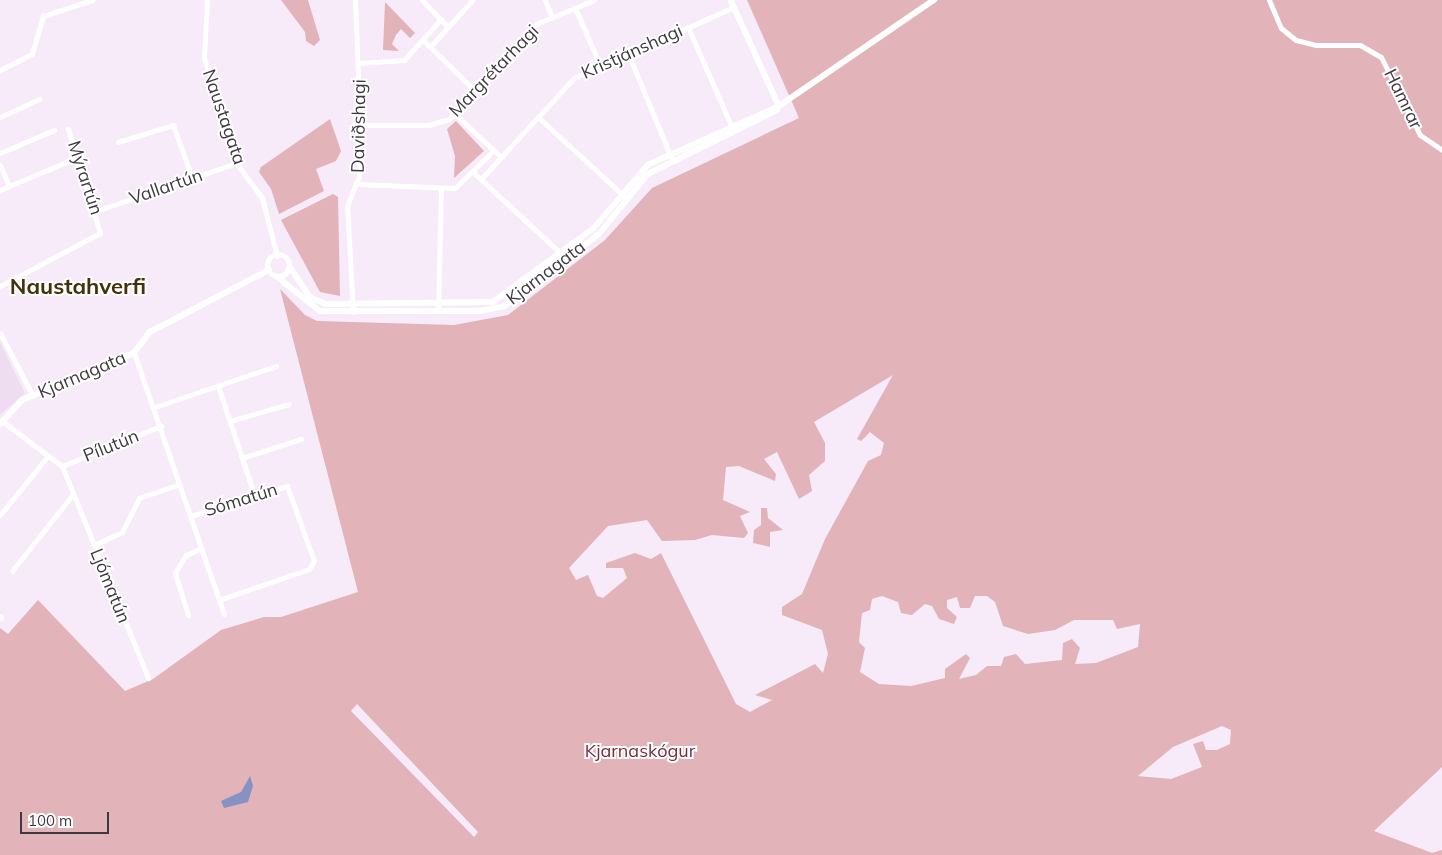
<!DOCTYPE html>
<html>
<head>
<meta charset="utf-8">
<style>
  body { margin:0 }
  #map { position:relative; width:1442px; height:855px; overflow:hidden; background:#f7eaf9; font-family:Mulish,sans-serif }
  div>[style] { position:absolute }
  .built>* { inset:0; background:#eeddf1 }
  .green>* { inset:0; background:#e2b3b9 }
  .water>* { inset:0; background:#8692c2 }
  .minor>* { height:5px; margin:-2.5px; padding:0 2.5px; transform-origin:2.5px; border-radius:2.5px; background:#fff }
  .tertiary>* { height:5.5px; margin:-2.75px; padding:0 2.75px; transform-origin:2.75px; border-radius:2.75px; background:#fff }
  .tertiary>.ring { margin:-2.75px; padding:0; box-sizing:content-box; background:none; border:5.5px solid #fff; border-radius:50% }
  span { translate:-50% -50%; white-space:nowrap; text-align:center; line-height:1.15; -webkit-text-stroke:4px #fff; paint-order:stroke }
  .street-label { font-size:18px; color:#3e393f }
  .park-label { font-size:18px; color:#762d3c }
  .district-label { font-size:22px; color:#433109; font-weight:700 }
  .scale { position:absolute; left:20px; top:812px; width:89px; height:22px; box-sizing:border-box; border:2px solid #3e393f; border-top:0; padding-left:6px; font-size:15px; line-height:18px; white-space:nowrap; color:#3e393f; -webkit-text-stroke:4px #fff; paint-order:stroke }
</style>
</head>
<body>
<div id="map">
  <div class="built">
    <div style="clip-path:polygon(0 342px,25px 393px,0 415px)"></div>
  </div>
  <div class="green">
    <div style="clip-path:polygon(281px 0,308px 0,320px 40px,314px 46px,306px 41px,305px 32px)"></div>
    <div style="clip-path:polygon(evenodd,747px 0,1442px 0,1442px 767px,1374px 831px,1432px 853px,1442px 850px,1442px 855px,0 855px,0 628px,8px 634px,38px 600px,125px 691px,153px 679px,221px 630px,264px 617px,281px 617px,358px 592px,280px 289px,305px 315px,317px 321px,454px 325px,508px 315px,605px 240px,652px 188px,799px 118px,747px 0,893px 375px,857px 439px,861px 441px,870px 432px,884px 443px,881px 455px,868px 461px,825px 539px,802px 594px,782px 607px,782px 615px,822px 630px,828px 654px,823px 673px,815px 664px,755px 695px,772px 700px,750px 712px,736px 704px,661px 553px,651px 559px,635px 553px,606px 563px,606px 568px,623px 568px,627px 578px,603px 598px,597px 596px,588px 575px,576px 580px,569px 568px,608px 526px,647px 520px,662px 541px,695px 540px,712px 535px,744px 538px,748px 533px,740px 516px,750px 512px,723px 500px,726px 467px,739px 466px,775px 481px,776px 474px,764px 459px,777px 452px,799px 499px,812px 491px,809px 475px,825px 461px,825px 443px,814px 422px,893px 375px,747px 0,882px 596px,898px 602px,901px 613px,912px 615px,925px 604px,932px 606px,939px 619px,954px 624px,957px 617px,947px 608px,947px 600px,957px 597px,960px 608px,970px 608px,975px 596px,987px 596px,995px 602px,1003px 626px,1028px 634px,1055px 630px,1074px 620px,1113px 620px,1117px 629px,1140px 624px,1138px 647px,1096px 663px,1075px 664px,1080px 648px,1072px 639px,1063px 643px,1062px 660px,1025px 664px,1016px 654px,1004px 657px,1001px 666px,987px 666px,976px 675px,959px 679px,970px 658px,966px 654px,945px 669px,945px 678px,911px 686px,879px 684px,860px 672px,865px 648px,859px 642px,862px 613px,870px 610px,872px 599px,882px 596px,747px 0,357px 704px,478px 832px,474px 837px,351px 711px,357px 704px,747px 0,1222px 726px,1231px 730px,1230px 744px,1217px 750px,1206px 750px,1203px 741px,1193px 744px,1202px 767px,1171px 779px,1138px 776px,1173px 747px,1222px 726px)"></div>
    <div style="clip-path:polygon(385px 2px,415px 33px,410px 38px,401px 29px,396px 35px,392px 44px,399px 51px,383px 50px)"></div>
    <div style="clip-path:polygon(330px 119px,341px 151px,336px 161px,316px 169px,324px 191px,279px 214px,271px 189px,259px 172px,261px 167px)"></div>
    <div style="clip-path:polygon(456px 121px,484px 151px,454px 178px,455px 156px,447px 129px)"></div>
    <div style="clip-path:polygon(333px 194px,338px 197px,340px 296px,320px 292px,281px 220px)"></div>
    <div style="clip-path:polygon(761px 508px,767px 508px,768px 518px,783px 530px,770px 532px,770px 547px,753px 543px,754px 530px,761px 525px)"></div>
  </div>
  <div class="water">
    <div style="clip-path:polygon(250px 776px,253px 786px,248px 802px,224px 808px,221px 801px,241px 792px)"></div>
  </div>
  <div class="minor">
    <div style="left:207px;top:0;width:58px;rotate:93deg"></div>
    <div style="left:204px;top:58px;width:110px;rotate:73.1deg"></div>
    <div style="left:236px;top:163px;width:44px;rotate:53.4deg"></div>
    <div style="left:262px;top:198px;width:60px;rotate:75.5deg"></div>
    <div style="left:422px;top:0;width:37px;rotate:46deg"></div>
    <div style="left:448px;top:27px;width:36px;rotate:-48deg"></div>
    <div style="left:545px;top:0;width:18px;rotate:68deg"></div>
    <div style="left:1269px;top:0;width:30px;rotate:67deg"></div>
    <div style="left:1281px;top:28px;width:19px;rotate:39deg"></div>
    <div style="left:1296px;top:40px;width:21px;rotate:14deg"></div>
    <div style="left:1316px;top:45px;width:44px"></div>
    <div style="left:1360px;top:45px;width:24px;rotate:30deg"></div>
    <div style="left:1381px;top:57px;width:87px;rotate:63.4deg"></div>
    <div style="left:1420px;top:135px;width:27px;rotate:34deg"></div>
    <div style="left:575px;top:8px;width:62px;rotate:66.3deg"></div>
    <div style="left:688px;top:27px;width:112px;rotate:66.4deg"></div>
    <div style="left:423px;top:40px;width:73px;rotate:44.4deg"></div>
    <div style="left:430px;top:47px;width:27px;rotate:-48deg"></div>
    <div style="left:628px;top:53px;width:116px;rotate:67.6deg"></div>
    <div style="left:360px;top:63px;width:44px;rotate:-3.9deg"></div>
    <div style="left:404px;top:60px;width:55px;rotate:-47.9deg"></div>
    <div style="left:0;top:70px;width:36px;rotate:-27deg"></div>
    <div style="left:32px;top:54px;width:40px;rotate:-74deg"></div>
    <div style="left:43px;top:16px;width:52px;rotate:-18.1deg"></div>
    <div style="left:454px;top:113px;width:64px;rotate:43.1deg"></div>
    <div style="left:0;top:117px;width:43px;rotate:-24.8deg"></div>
    <div style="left:538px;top:117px;width:118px;rotate:42.6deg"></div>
    <div style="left:360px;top:125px;width:69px"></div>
    <div style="left:429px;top:125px;width:21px;rotate:-17deg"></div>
    <div style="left:449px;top:119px;width:129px;rotate:-47.5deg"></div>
    <div style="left:536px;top:24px;width:63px;rotate:-22.5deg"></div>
    <div style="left:118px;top:142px;width:58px;rotate:-17.2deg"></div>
    <div style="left:173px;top:125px;width:56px;rotate:70.3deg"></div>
    <div style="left:0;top:153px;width:59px;rotate:-23.1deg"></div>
    <div style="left:0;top:165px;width:23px;rotate:67deg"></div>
    <div style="left:474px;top:173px;width:127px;rotate:42.8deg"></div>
    <div style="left:481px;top:179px;width:137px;rotate:-47.4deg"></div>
    <div style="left:574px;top:78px;width:175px;rotate:-23.9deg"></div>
    <div style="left:357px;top:184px;width:98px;rotate:2.3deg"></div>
    <div style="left:455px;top:188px;width:54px;rotate:-44.3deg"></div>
    <div style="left:0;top:190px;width:85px;rotate:-22.9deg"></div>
    <div style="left:96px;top:211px;width:148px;rotate:-18.9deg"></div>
    <div style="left:0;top:286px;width:113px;rotate:-27.9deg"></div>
    <div style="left:100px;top:233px;width:109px;rotate:-107.1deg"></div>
    <div style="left:438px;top:311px;width:122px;rotate:-88.6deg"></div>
    <div style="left:353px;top:312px;width:106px;rotate:-93.2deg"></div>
    <div style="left:347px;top:206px;width:32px;rotate:-68deg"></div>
    <div style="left:359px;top:176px;width:51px;rotate:-88.9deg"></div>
    <div style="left:360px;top:125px;width:125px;rotate:-92.3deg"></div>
    <div style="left:0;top:333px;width:71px;rotate:62.4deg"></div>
    <div style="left:134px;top:353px;width:276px;rotate:71deg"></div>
    <div style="left:218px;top:386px;width:114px;rotate:71.6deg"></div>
    <div style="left:155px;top:407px;width:128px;rotate:-18.7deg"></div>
    <div style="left:2px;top:421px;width:75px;rotate:36.9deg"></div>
    <div style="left:62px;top:466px;width:229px;rotate:67.9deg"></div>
    <div style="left:230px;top:421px;width:61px;rotate:-16.1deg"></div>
    <div style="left:242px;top:458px;width:62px;rotate:-17.9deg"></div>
    <div style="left:62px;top:466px;width:107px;rotate:-22deg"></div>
    <div style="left:0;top:515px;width:75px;rotate:-51deg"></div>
    <div style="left:191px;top:516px;width:101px;rotate:-17.4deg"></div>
    <div style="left:287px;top:486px;width:80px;rotate:70.2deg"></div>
    <div style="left:314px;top:561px;width:9px;rotate:122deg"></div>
    <div style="left:309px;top:569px;width:95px;rotate:161deg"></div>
    <div style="left:94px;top:545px;width:31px;rotate:-25deg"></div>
    <div style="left:122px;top:532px;width:38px;rotate:-63deg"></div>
    <div style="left:139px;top:498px;width:43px;rotate:-18.9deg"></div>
    <div style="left:12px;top:571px;width:98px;rotate:-51.6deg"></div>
    <div style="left:188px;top:615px;width:44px;rotate:-107.2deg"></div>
    <div style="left:175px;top:573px;width:21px;rotate:-59deg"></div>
    <div style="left:186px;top:555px;width:17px;rotate:-24deg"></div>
    <div style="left:0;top:616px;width:2px;rotate:63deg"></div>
  </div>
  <div class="tertiary">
    <div style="left:731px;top:0;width:116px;rotate:65.6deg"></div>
    <div class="ring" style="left:268px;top:255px;width:16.5px;height:16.5px"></div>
    <div style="left:290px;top:267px;width:36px;rotate:56deg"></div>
    <div style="left:310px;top:297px;width:17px;rotate:24deg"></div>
    <div style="left:326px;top:304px;width:167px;rotate:-0.7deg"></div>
    <div style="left:493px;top:302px;width:125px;rotate:-36.2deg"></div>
    <div style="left:594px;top:228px;width:83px;rotate:-49.4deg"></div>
    <div style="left:648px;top:165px;width:144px;rotate:-24.2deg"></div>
    <div style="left:779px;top:106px;width:188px;rotate:-34.4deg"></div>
    <div style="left:279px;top:278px;width:53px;rotate:38.8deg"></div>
    <div style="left:320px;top:311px;width:160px"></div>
    <div style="left:480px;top:311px;width:25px;rotate:-11deg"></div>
    <div style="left:505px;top:306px;width:118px;rotate:-37.5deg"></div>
    <div style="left:599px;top:234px;width:77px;rotate:-50.8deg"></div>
    <div style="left:648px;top:174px;width:144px;rotate:-26.4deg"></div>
    <div style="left:0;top:424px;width:33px;rotate:-47deg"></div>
    <div style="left:22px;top:400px;width:121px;rotate:-22.8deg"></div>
    <div style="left:134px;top:353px;width:26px;rotate:-53deg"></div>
    <div style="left:150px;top:332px;width:134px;rotate:-27.5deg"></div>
  </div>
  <div class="street-label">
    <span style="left:632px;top:52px;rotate:-24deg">Kristjánshagi</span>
    <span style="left:494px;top:71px;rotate:-46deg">Margrétarhagi</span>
    <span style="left:1403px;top:99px;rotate:64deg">Hamrar</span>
    <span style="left:224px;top:117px;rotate:71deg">Naustagata</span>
    <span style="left:359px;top:126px;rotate:-89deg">Daviðshagi</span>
    <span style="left:85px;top:178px;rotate:72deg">Mýrartún</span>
    <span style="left:166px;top:187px;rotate:-19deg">Vallartún</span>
    <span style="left:546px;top:273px;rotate:-37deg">Kjarnagata</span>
    <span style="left:82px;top:375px;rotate:-23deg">Kjarnagata</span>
    <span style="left:111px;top:446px;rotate:-22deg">Pílutún</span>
    <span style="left:241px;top:500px;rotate:-17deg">Sómatún</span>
    <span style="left:110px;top:586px;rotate:68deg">Ljómatún</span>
  </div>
  <div class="park-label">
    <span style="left:640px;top:751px">Kjarnaskógur</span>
  </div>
  <div class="district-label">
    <span style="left:78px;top:287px">Naustahverfi</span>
  </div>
  <div class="scale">100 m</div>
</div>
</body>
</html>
